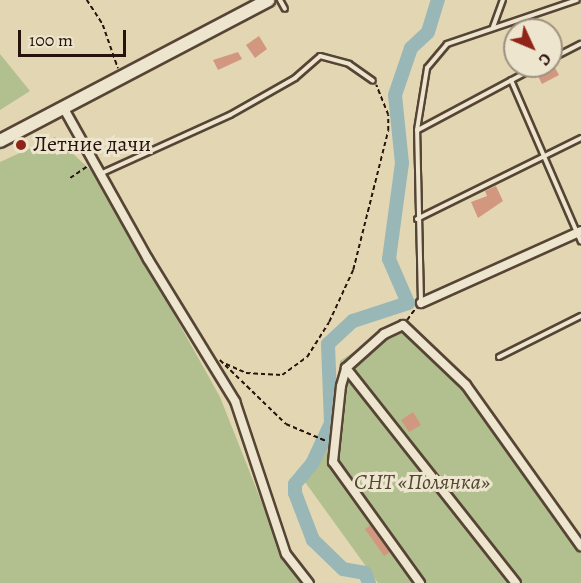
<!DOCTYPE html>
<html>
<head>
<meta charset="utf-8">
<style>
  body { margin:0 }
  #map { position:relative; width:581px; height:583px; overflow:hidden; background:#e3d7b3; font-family:Alegreya,serif }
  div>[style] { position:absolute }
  .green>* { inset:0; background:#b2bf8e }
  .river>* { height:14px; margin:-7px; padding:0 7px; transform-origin:7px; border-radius:7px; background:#99b7b7 }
  .building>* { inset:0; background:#d1987f }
  .path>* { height:1.5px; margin-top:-0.75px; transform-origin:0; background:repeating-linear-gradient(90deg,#27130b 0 4.5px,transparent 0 7.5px) }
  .roads { filter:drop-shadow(2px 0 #564435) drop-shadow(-2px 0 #564435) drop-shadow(0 2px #564435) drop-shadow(0 -2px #564435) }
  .lane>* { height:4px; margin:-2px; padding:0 2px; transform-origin:2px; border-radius:2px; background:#ede5ce }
  .street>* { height:8px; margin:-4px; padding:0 4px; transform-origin:4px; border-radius:4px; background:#ede5ce }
  .secondary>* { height:12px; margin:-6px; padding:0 6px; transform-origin:6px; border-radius:6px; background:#ede5ce }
  .dots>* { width:16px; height:16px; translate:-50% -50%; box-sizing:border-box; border:3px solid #ede5ce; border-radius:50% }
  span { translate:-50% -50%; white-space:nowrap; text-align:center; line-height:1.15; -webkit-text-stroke:6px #ede5ce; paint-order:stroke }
  .poi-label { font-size:22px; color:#27130b }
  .left { translate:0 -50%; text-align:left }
  .park-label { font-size:22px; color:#514732; font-style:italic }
  .north { position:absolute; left:503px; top:18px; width:60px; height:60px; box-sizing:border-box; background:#ede5ce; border:2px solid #9e9180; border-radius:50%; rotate:134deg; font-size:16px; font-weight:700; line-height:24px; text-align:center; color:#27130b }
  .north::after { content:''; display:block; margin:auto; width:21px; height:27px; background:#8f2418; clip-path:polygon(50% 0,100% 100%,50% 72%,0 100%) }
  .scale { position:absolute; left:18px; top:30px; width:108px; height:27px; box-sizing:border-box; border:3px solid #27130b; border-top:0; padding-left:8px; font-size:18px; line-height:21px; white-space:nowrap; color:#27130b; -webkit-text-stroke:4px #ede5ce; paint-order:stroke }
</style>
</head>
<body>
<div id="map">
  <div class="green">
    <div style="clip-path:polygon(0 54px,30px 91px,0 110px)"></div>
    <div style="clip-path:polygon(55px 137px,97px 176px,220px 397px,283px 556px,304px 583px,0 583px,0 162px)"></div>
    <div style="clip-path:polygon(401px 321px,462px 384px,581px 541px,581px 583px,378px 583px,305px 482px,331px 440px,340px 361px)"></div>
  </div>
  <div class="river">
    <div style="left:369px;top:583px;width:11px;rotate:-112deg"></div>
    <div style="left:365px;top:573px;width:22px;rotate:-170deg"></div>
    <div style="left:343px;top:569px;width:42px;rotate:-136deg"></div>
    <div style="left:313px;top:540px;width:50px;rotate:-111deg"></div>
    <div style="left:295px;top:493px;width:9px;rotate:-90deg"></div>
    <div style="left:295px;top:484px;width:26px;rotate:-50deg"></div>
    <div style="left:312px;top:464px;width:45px;rotate:-65.1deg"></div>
    <div style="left:331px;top:423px;width:79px;rotate:-92.2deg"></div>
    <div style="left:328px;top:344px;width:34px;rotate:-43deg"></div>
    <div style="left:353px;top:321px;width:58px;rotate:-18.1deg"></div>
    <div style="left:408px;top:303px;width:48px;rotate:-113.4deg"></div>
    <div style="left:389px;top:259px;width:97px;rotate:-82.3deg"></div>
    <div style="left:402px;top:163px;width:68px;rotate:-95.9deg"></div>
    <div style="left:395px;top:95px;width:50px;rotate:-71.2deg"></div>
    <div style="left:411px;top:48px;width:23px;rotate:-43deg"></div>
    <div style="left:428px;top:32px;width:34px;rotate:-73deg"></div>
  </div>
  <div class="building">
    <div style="clip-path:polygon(259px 36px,267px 49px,255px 58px,246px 45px)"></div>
    <div style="clip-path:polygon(238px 52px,242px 59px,218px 70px,213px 60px)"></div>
    <div style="clip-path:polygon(554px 66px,559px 75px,542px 84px,537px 74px)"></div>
    <div style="clip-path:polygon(496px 186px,503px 201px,478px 218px,471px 202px,487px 196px,485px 191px)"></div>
    <div style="clip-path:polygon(413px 412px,421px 425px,409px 432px,401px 420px)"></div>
    <div style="clip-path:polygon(371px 525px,390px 552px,384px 556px,365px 529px)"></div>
  </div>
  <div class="path">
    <div style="left:87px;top:0;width:30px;rotate:57deg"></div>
    <div style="left:103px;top:25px;width:46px;rotate:70.8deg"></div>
    <div style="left:70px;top:178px;width:22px;rotate:-34deg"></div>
    <div style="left:407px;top:320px;width:14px;rotate:-54deg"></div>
    <div style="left:220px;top:360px;width:92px;rotate:44.1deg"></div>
    <div style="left:286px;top:424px;width:43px;rotate:23deg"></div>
    <div style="left:226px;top:364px;width:22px;rotate:24deg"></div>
    <div style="left:246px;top:373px;width:36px;rotate:3deg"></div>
    <div style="left:282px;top:375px;width:31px;rotate:-36deg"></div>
    <div style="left:307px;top:357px;width:41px;rotate:-57.8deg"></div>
    <div style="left:329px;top:322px;width:57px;rotate:-65.2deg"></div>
    <div style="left:353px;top:270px;width:143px;rotate:-75.9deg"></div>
    <div style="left:388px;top:131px;width:16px;rotate:-90deg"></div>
    <div style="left:388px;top:115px;width:32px;rotate:-112deg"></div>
  </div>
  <div class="roads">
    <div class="lane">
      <div style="left:280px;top:0;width:10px;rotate:61deg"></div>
      <div style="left:493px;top:27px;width:29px;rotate:-70deg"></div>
      <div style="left:551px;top:59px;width:34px;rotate:-27deg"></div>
      <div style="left:511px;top:80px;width:176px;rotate:66.6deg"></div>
      <div style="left:418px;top:130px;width:136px;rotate:-28.1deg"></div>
      <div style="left:100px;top:174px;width:143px;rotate:-24.4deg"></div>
      <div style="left:230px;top:115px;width:75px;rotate:-29.6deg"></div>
      <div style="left:295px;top:78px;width:33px;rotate:-41deg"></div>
      <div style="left:320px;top:56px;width:30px;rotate:15deg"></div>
      <div style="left:349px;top:64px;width:29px;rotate:35deg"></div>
      <div style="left:417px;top:219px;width:183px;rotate:-26.3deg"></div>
      <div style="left:421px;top:302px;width:172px;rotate:-91.3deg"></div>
      <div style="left:417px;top:130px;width:63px;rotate:-80.8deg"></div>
      <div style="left:427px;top:68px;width:31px;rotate:-50deg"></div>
      <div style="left:447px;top:44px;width:137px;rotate:-18.7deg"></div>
      <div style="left:499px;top:357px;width:92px;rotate:-26.6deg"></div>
    </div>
    <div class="street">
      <div style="left:63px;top:107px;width:174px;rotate:60.8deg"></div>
      <div style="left:148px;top:259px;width:167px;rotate:58.5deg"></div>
      <div style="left:235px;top:401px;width:161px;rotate:71.6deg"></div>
      <div style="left:286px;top:554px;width:37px;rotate:52deg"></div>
      <div style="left:421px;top:303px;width:175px;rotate:-24.2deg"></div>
      <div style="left:346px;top:368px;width:274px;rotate:51.7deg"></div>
      <div style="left:420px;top:583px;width:149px;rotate:-125.7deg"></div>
      <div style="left:333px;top:462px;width:76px;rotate:-84deg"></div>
      <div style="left:341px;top:386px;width:19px;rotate:-74deg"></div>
      <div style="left:346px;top:368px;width:51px;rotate:-41.8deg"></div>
      <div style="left:384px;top:334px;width:21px;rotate:-25deg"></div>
      <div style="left:403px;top:325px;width:87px;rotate:43.6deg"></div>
      <div style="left:466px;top:385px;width:198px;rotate:54.5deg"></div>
    </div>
    <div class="secondary">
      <div style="left:0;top:141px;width:303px;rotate:-27.7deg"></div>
    </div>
  </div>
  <div class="dots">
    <div style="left:21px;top:145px;background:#8f2418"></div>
  </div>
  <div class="poi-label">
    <span class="left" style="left:33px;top:145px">Летние дачи</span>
  </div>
  <div class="park-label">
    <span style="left:422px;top:483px">СНТ «Полянка»</span>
  </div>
  <div class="north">С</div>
  <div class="scale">100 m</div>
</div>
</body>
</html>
